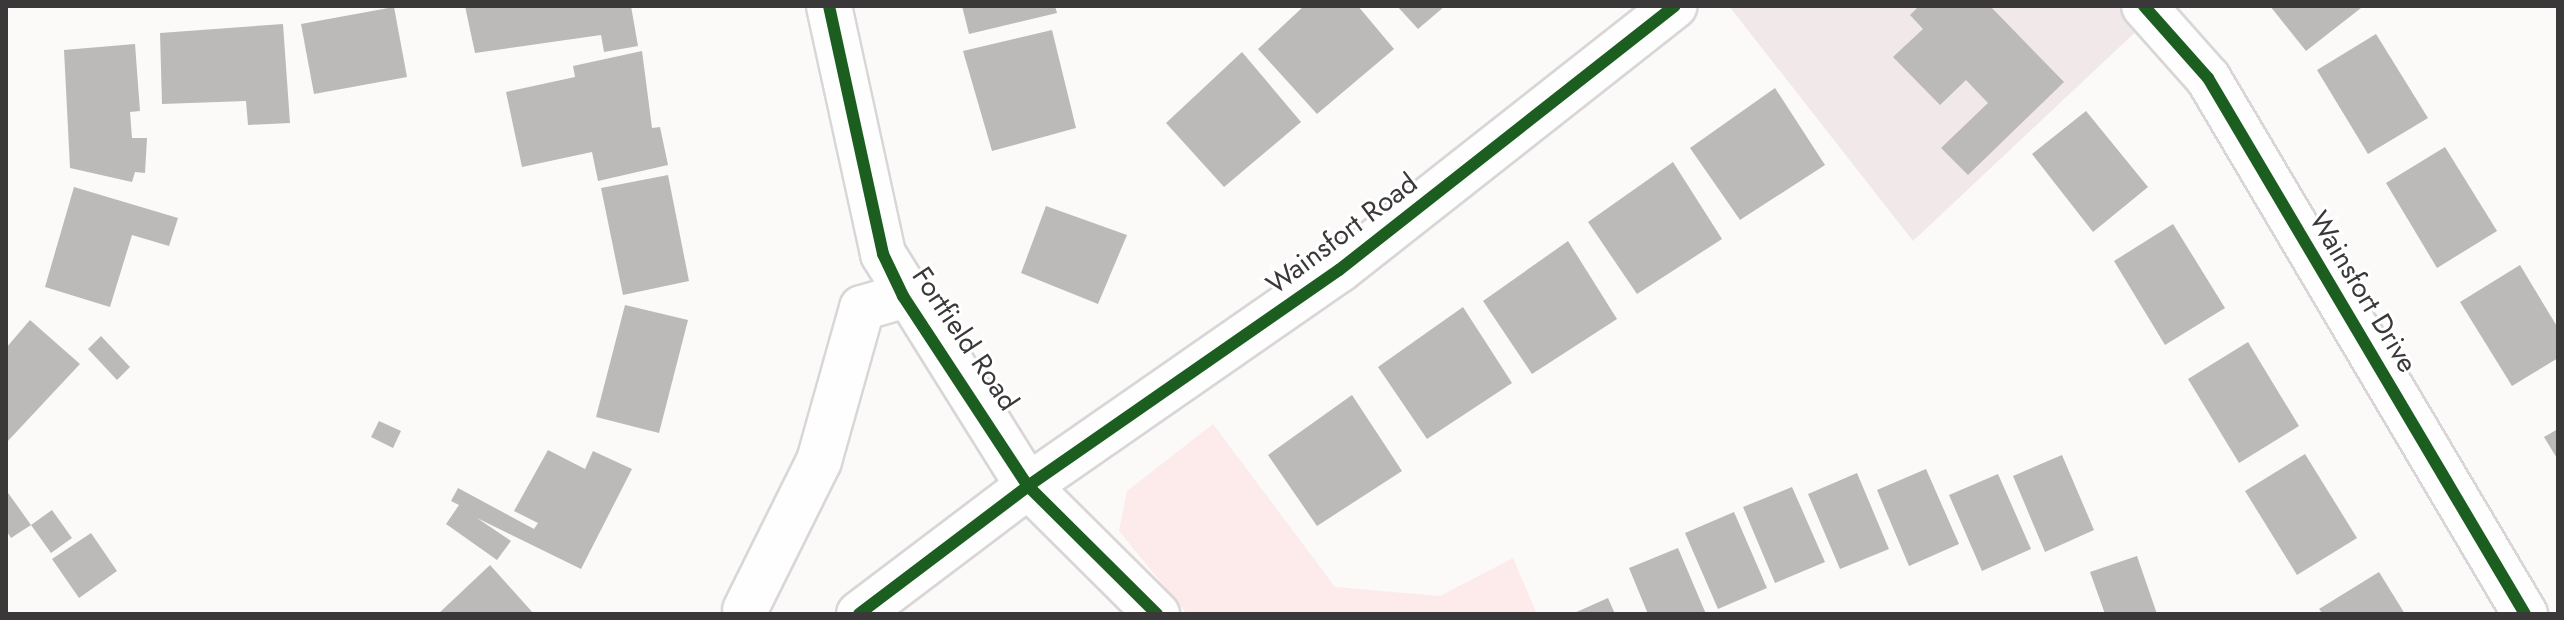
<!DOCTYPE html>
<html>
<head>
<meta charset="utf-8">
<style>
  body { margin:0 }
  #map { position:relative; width:2564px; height:620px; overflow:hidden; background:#fcf9f9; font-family:Jost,sans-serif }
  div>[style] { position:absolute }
  .built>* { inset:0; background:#f0e8e9 }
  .green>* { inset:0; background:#fdebec }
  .building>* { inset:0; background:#bcb9b9 }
  .roads { filter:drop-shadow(2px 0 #d8d6d6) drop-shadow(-2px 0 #d8d6d6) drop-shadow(0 2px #d8d6d6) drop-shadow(0 -2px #d8d6d6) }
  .street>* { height:44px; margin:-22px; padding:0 22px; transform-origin:22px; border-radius:22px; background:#fffefe }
  .secondary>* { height:44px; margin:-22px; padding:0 22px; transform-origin:22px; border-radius:22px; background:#fffefe }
  .cycleway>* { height:12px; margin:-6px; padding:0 6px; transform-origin:6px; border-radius:6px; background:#1b5e20 }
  span { translate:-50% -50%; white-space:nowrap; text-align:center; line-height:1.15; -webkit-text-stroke:6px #fff; paint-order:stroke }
  .street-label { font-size:28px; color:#3a3838 }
  .frame { position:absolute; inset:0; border:8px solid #3a3838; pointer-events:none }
</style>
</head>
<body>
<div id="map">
  <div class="built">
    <div style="clip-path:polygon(1729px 6px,2163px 6px,1913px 241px)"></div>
  </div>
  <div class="green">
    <div style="clip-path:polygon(1213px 424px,1335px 587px,1440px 596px,1513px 558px,1537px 614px,1187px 614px,1119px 531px,1127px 491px)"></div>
  </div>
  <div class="building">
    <div style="clip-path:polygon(465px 6px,631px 6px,638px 46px,604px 52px,601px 35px,475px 53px)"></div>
    <div style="clip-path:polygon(962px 6px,1055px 6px,1057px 13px,969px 34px)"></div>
    <div style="clip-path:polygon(1304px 6px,1358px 6px,1394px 49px,1317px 114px,1258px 49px)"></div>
    <div style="clip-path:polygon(1397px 6px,1445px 6px,1418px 29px)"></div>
    <div style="clip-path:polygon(1919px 6px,1990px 6px,2064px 82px,1968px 175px,1941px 148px,1988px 103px,1966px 80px,1940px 105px,1893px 57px,1923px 29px,1910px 15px)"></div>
    <div style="clip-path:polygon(2270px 6px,2359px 6px,2361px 8px,2306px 51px)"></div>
    <div style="clip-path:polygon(394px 7px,407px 77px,314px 94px,301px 24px)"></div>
    <div style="clip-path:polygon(283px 24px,290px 123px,248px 125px,246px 101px,162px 104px,160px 33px)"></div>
    <div style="clip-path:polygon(1052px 30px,1076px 128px,992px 151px,963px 51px)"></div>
    <div style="clip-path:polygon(2376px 34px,2428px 118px,2368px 154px,2317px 70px)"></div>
    <div style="clip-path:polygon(135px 44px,140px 111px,130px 112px,132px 138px,147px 138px,145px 173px,135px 172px,132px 182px,70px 168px,64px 50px)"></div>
    <div style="clip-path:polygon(642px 51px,652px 128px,660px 127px,668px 165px,598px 181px,592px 152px,522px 167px,506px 92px,575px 77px,573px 66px)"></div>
    <div style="clip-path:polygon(1242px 52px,1301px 122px,1224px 187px,1166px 123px)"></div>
    <div style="clip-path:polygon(1775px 88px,1825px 165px,1740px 220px,1690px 148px)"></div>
    <div style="clip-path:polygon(2086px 111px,2148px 187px,2093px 232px,2032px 154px)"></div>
    <div style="clip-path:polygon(2445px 147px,2497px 231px,2437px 268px,2386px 183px)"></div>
    <div style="clip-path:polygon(1673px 162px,1722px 239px,1637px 294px,1588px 222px)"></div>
    <div style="clip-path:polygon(668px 175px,689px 281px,623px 295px,601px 188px)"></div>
    <div style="clip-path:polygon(74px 187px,178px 218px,169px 246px,132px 235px,110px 307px,45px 287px)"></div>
    <div style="clip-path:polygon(1046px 206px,1127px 235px,1098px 304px,1021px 273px)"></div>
    <div style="clip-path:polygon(2173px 224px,2225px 308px,2165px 345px,2114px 261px)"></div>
    <div style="clip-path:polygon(1568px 241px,1617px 319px,1532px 374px,1483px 301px)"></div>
    <div style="clip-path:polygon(2520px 265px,2558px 328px,2558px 358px,2512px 386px,2460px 302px)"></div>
    <div style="clip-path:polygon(625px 305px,688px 320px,659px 433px,596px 417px)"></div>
    <div style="clip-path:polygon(1463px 307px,1512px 383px,1427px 439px,1378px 367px)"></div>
    <div style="clip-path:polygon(30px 320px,80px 364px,6px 443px,6px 348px)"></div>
    <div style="clip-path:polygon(101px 336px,130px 367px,117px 380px,88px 349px)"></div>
    <div style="clip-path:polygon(2248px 342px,2299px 426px,2239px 463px,2188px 379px)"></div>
    <div style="clip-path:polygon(1352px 395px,1402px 471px,1317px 526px,1268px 455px)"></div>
    <div style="clip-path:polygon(379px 421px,401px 431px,393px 448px,371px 437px)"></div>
    <div style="clip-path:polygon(2558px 429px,2558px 460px,2544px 437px)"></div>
    <div style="clip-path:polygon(548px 450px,585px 469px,593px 451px,632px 469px,581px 569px,477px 518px,511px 541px,497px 560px,446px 524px,459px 505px,451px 501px,458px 488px,534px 529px,538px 523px,514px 511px)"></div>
    <div style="clip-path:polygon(2305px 454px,2357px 538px,2297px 575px,2245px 491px)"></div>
    <div style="clip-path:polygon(2062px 455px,2094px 530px,2045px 552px,2013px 476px)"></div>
    <div style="clip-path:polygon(1926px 469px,1959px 544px,1909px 566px,1877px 490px)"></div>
    <div style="clip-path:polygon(1857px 473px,1889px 549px,1840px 569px,1808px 494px)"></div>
    <div style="clip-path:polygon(1998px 474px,2031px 549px,1982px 571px,1949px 495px)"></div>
    <div style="clip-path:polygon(1792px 487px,1825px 562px,1775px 583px,1743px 507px)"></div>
    <div style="clip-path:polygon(6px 490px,31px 525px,11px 538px,6px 530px)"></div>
    <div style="clip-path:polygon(52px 510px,72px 538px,51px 553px,31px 525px)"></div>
    <div style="clip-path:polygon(1734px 512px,1767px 588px,1718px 609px,1685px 533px)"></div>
    <div style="clip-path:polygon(91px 533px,117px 571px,79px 598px,52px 559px)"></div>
    <div style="clip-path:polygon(1678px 548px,1706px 614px,1648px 614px,1629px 568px)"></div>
    <div style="clip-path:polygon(2137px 556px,2157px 614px,2105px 614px,2090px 572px)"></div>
    <div style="clip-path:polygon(490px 565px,534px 614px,438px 614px)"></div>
    <div style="clip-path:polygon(2379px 572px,2405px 614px,2323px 614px,2319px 609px)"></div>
    <div style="clip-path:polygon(1608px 598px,1615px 614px,1572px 614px)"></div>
  </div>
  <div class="roads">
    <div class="street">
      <div style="left:2144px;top:6px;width:96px;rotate:48.4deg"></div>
      <div style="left:2208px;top:78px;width:623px;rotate:59.4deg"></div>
      <div style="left:1028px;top:486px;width:182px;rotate:44.8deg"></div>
      <div style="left:745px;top:610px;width:166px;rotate:-63.6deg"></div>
      <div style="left:819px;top:461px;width:159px;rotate:-74.3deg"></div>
      <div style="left:862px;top:308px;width:43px;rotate:-16.3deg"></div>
    </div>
    <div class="secondary">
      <div style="left:829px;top:6px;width:254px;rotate:77.7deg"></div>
      <div style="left:883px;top:254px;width:274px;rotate:58deg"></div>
      <div style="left:859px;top:614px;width:212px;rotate:-37.1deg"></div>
      <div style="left:1028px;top:486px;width:379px;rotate:-34.8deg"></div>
      <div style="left:1339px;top:270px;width:427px;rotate:-38.2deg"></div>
    </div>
  </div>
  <div class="cycleway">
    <div style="left:829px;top:6px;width:254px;rotate:77.7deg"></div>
    <div style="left:883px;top:254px;width:47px;rotate:64.5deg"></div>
    <div style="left:903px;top:296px;width:227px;rotate:56.7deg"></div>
    <div style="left:1028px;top:486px;width:182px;rotate:44.8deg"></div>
    <div style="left:2144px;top:6px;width:96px;rotate:48.4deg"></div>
    <div style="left:2208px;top:78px;width:623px;rotate:59.4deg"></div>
    <div style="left:859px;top:614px;width:212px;rotate:-37.1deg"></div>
    <div style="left:1028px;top:486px;width:379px;rotate:-34.8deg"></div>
    <div style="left:1339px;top:270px;width:427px;rotate:-38.2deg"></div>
  </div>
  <div class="street-label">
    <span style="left:1342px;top:234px;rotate:-37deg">Wainsfort Road</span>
    <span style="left:2363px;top:292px;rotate:59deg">Wainsfort Drive</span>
    <span style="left:965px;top:339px;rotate:56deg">Fortfield Road</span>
  </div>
  <div class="frame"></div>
</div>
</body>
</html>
